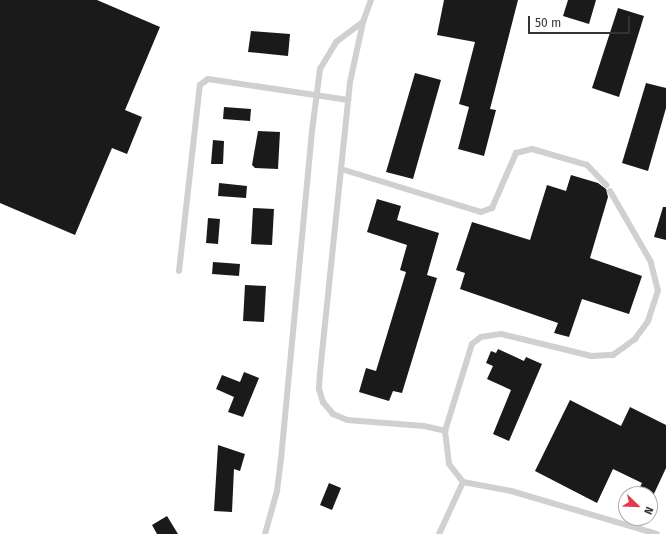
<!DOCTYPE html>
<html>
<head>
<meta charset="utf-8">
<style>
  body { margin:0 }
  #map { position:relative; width:666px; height:534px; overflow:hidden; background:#fff; font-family:"Fira Sans",sans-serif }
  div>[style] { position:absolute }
  .building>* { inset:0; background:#1a1a1a }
  .service>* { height:6px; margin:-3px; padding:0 3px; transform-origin:3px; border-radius:3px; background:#d0d0d0 }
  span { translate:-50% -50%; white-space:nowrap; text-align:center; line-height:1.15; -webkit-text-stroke:4px #fff; paint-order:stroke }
  .north { position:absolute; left:618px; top:486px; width:40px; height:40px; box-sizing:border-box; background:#fff; border:1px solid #adadad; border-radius:50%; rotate:113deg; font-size:11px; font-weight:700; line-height:16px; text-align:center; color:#333 }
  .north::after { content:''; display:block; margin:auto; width:14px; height:18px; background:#e63946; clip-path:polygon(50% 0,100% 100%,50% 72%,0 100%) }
  .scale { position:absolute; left:528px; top:16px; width:102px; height:18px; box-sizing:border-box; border:2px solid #333; border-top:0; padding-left:5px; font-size:12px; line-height:14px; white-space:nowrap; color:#333; -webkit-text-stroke:3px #fff; paint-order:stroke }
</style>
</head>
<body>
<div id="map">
  <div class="building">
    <div style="clip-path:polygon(0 0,97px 0,160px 27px,125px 110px,142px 117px,127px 154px,112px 148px,75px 235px,0 203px)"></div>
    <div style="clip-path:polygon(444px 0,518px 0,490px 109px,496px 110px,484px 156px,458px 149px,469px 107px,459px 104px,475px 42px,437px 35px)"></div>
    <div style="clip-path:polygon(568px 0,596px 0,589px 24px,563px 16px)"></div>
    <div style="clip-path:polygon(618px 8px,644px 16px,619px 97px,592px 88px)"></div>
    <div style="clip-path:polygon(251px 31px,290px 34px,288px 56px,248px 52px)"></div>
    <div style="clip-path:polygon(415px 73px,441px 80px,413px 179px,386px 172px)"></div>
    <div style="clip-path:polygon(646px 83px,666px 88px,666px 108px,648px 171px,622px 163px)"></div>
    <div style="clip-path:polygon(224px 107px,251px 109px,250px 121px,223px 119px)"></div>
    <div style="clip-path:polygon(258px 131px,280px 132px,278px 169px,255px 168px,252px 165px)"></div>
    <div style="clip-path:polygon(213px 140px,224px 141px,223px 164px,211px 164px)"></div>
    <div style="clip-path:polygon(571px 175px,598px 183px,606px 189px,608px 197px,590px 258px,642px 276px,629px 314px,582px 299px,569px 337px,554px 333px,558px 323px,460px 289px,465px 273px,456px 270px,472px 222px,530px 240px,547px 185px,566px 191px)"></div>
    <div style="clip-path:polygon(219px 183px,247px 186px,246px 198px,218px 196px)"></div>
    <div style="clip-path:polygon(377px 199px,401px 206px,397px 220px,439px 233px,427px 275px,437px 278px,402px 393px,393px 391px,389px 401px,359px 392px,366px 368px,376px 371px,406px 272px,400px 270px,407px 245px,367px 232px)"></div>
    <div style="clip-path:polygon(663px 207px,666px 207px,666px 240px,654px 237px)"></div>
    <div style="clip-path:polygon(253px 208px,274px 209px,272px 245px,251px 244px)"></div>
    <div style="clip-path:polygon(208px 218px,220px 219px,218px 244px,206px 243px)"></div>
    <div style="clip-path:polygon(213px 262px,240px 264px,239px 276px,212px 274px)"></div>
    <div style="clip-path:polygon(245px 285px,266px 286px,264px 322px,243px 321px)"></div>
    <div style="clip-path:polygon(498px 349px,524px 361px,526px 357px,542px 364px,509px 441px,493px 434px,511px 390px,487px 379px,493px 366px,486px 363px,491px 351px,496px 353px)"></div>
    <div style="clip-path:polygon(244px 372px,259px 378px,243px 417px,228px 412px,234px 397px,216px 389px,222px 375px,240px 382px)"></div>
    <div style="clip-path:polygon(570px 400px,621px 426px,630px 407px,666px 425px,666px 468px,652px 498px,650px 494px,638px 491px,642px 483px,613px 469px,597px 503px,535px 471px)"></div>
    <div style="clip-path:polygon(218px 445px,245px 454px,240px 471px,234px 469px,232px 512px,214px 511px)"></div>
    <div style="clip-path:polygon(329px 483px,341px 488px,332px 510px,320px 505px)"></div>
    <div style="clip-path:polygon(167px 516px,178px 534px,157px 534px,152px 525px)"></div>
  </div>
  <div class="service">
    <div style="left:371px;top:0;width:23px;rotate:110deg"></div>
    <div style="left:363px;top:22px;width:61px;rotate:102.2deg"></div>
    <div style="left:350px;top:82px;width:293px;rotate:95.9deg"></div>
    <div style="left:320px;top:373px;width:16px;rotate:94deg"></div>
    <div style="left:319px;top:389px;width:14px;rotate:73deg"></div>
    <div style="left:323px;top:402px;width:16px;rotate:50deg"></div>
    <div style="left:333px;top:414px;width:15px;rotate:23deg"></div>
    <div style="left:347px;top:420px;width:77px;rotate:4.5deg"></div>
    <div style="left:424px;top:426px;width:22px;rotate:13deg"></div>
    <div style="left:445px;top:431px;width:33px;rotate:83deg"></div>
    <div style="left:449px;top:464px;width:23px;rotate:52deg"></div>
    <div style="left:463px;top:482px;width:49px;rotate:10.6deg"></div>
    <div style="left:511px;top:491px;width:152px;rotate:16.4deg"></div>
    <div style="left:341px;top:169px;width:146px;rotate:17.1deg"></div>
    <div style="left:481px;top:212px;width:12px;rotate:-20deg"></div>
    <div style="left:492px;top:208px;width:60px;rotate:-66.4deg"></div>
    <div style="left:516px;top:153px;width:16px;rotate:-14deg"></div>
    <div style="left:532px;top:149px;width:57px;rotate:16.2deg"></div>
    <div style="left:587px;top:165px;width:28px;rotate:46deg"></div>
    <div style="left:179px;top:271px;width:187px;rotate:-83.6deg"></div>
    <div style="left:200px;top:85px;width:10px;rotate:-37deg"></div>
    <div style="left:208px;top:79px;width:142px;rotate:8.5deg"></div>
    <div style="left:445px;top:431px;width:91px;rotate:-72.8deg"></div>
    <div style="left:472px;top:344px;width:11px;rotate:-38deg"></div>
    <div style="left:481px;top:337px;width:20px;rotate:-9deg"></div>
    <div style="left:501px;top:334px;width:93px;rotate:13.7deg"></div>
    <div style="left:591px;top:356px;width:22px;rotate:-3deg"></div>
    <div style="left:613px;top:355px;width:27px;rotate:-36deg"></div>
    <div style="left:635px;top:339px;width:22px;rotate:-54deg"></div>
    <div style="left:648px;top:321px;width:32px;rotate:-72deg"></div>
    <div style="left:658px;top:291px;width:30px;rotate:-104deg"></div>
    <div style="left:651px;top:262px;width:82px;rotate:-120deg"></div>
    <div style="left:265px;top:534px;width:45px;rotate:-74.4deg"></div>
    <div style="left:277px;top:491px;width:32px;rotate:-83deg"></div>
    <div style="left:281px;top:459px;width:329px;rotate:-84.6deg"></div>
    <div style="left:312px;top:131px;width:63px;rotate:-82.6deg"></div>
    <div style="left:320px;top:69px;width:31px;rotate:-59deg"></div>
    <div style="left:336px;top:42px;width:34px;rotate:-37deg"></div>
    <div style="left:439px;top:534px;width:57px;rotate:-65.2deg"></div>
  </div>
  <div class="north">N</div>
  <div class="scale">50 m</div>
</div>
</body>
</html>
